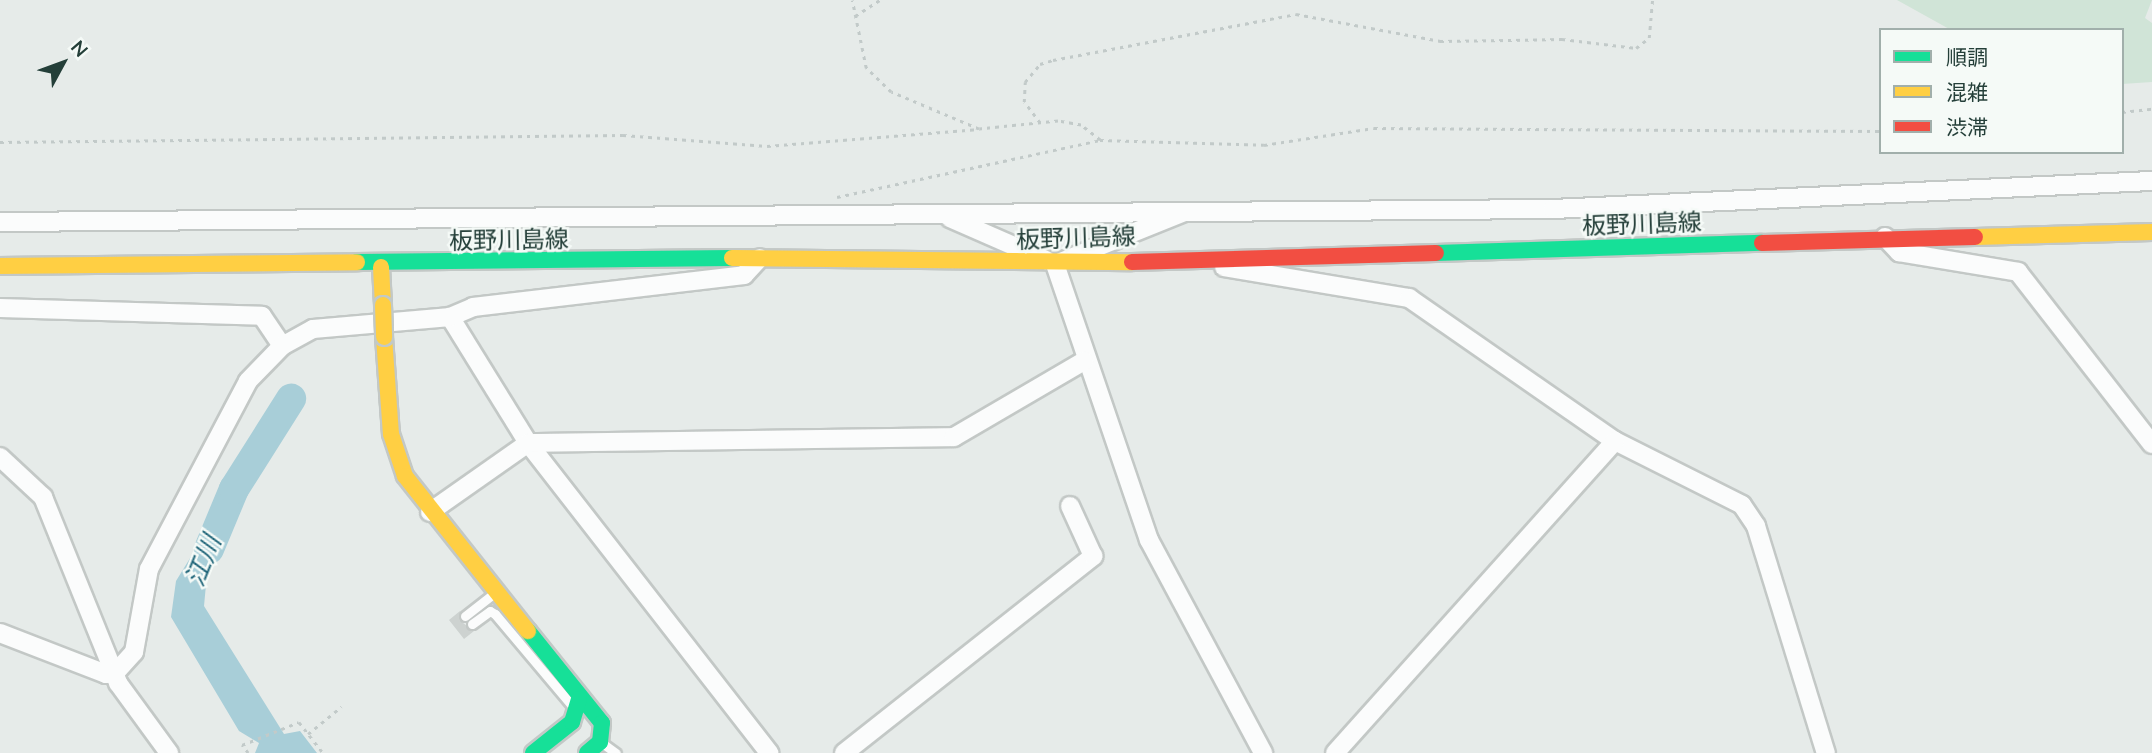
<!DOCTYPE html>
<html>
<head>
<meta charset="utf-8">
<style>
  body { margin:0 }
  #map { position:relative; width:2152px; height:753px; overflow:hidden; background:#e6ebe9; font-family:"Nunito Sans","Noto Sans JP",sans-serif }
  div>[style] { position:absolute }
  .green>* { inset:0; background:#d0e4d7 }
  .water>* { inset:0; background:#a8ced8 }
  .river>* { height:30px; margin:-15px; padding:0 15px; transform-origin:15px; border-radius:15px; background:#a8ced8 }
  .building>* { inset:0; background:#cdd2d0 }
  .path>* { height:2.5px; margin-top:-1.25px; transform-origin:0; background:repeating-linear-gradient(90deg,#c2cac9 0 3.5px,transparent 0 8.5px) }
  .roads { filter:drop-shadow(2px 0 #c3c8c6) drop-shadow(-2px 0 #c3c8c6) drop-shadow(0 2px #c3c8c6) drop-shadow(0 -2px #c3c8c6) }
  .lane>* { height:9px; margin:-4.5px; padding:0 4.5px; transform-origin:4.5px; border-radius:4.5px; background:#fbfcfc }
  .street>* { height:18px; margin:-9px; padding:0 9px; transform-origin:9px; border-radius:9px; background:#fbfcfc }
  .fast>* { height:16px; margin:-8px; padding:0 8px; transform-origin:8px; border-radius:8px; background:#16e098 }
  .slow>* { height:16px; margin:-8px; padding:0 8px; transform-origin:8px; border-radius:8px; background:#ffcf43 }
  .jam>* { height:16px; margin:-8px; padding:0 8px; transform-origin:8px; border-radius:8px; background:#f24e42 }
  .bridges { filter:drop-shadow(2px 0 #c2c9c6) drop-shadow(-2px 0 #c2c9c6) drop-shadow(0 2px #c2c9c6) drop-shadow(0 -2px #c2c9c6) }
  .slow-bridge>* { height:16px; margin:-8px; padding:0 8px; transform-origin:8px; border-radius:8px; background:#ffcf43 }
  span { translate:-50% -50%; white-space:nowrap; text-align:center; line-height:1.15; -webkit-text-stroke:5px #f5faf7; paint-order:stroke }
  .street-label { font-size:24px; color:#243f39 }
  .water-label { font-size:26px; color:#1f6579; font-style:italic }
  .legend { position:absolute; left:1879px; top:28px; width:245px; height:126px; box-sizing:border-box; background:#f5faf7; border:2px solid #a1afab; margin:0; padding:9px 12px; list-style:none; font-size:21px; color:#243f39 }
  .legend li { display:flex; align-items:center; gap:14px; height:35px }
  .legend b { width:35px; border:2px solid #a1afab }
  .north { position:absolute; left:28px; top:28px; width:70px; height:70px; -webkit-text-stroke:5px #f5faf7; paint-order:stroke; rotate:49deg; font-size:19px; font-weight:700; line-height:28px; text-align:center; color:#243f39 }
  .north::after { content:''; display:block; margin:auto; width:24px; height:32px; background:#243f39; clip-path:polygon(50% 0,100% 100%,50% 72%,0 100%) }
</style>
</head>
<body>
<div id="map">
  <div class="green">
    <div style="clip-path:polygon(1897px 0,2152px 0,2145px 18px,2152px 23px,2152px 82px,2122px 84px,2122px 30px,1951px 30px)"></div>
  </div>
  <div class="water">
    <div style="clip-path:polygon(219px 511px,231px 517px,207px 574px,204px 606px,284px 734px,300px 731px,317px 753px,255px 753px,259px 743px,239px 731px,171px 617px,176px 581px)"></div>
  </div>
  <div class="river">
    <div style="left:209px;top:549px;width:65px;rotate:-67.4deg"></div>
    <div style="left:234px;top:489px;width:107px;rotate:-57.7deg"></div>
  </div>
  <div class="building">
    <div style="clip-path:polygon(460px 611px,459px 620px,474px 631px,464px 639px,449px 620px)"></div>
  </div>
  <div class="path">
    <div style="left:855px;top:16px;width:30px;rotate:-33deg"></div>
    <div style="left:2122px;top:112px;width:30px;rotate:-6deg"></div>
    <div style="left:1040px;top:123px;width:26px;rotate:-127deg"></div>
    <div style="left:1024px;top:102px;width:20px;rotate:-87deg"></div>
    <div style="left:1025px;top:82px;width:23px;rotate:-50deg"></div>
    <div style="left:1040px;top:64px;width:14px;rotate:-17deg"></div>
    <div style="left:1053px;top:60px;width:247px;rotate:-10.7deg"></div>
    <div style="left:1296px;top:14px;width:147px;rotate:10.6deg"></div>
    <div style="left:1440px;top:41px;width:122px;rotate:-0.9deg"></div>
    <div style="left:1562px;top:39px;width:75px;rotate:6.9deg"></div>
    <div style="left:1636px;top:48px;width:16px;rotate:-38deg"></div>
    <div style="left:1649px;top:38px;width:38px;rotate:-85deg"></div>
    <div style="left:1100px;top:140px;width:164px;rotate:1.7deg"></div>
    <div style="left:1264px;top:145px;width:111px;rotate:-8.8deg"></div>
    <div style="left:1374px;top:128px;width:507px;rotate:0.34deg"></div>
    <div style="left:0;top:142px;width:623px;rotate:-0.64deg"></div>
    <div style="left:623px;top:135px;width:144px;rotate:4.4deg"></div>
    <div style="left:767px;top:146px;width:213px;rotate:-4.6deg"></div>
    <div style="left:837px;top:197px;width:269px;rotate:-12.2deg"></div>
    <div style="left:1100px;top:140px;width:24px;rotate:-142deg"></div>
    <div style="left:1081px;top:125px;width:23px;rotate:-170deg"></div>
    <div style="left:1058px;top:121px;width:79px;rotate:174.2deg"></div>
    <div style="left:979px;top:129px;width:95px;rotate:-157.2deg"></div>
    <div style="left:891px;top:92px;width:35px;rotate:-136deg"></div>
    <div style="left:866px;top:68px;width:69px;rotate:-101.6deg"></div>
    <div style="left:308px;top:734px;width:43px;rotate:-39.3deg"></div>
    <div style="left:248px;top:753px;width:10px;rotate:-127deg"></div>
    <div style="left:242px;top:745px;width:61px;rotate:-22deg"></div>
    <div style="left:299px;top:722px;width:39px;rotate:52deg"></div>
  </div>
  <div class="roads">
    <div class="lane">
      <div style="left:465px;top:616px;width:37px;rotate:-38deg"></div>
      <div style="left:472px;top:624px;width:22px;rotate:-36deg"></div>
      <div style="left:490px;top:611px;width:6px;rotate:31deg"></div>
      <div style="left:495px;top:614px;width:123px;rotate:50deg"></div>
      <div style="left:602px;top:743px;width:17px;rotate:36deg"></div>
    </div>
    <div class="street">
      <div style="left:950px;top:218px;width:105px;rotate:23.6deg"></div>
      <div style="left:0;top:222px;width:1553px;rotate:-0.48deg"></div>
      <div style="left:1553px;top:209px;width:600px;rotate:-2.68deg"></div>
      <div style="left:1885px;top:237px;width:21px;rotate:47deg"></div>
      <div style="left:1899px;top:252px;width:121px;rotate:9.5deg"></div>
      <div style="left:2018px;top:272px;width:218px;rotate:52.1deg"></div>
      <div style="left:1058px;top:263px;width:136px;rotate:-22deg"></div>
      <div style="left:1055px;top:264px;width:292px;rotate:71.2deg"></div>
      <div style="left:1149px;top:540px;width:242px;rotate:61.8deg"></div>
      <div style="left:1224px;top:267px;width:188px;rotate:9.5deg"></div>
      <div style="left:1409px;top:298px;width:251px;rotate:34.8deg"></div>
      <div style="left:1615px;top:441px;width:142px;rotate:26.7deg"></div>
      <div style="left:1742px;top:505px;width:25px;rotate:56deg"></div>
      <div style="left:1756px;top:526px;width:238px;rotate:72.9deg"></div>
      <div style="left:0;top:308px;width:262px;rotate:1.7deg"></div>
      <div style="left:262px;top:316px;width:36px;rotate:56deg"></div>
      <div style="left:450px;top:317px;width:148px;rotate:58.2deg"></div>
      <div style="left:528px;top:443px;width:393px;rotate:52.1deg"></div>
      <div style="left:0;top:457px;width:59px;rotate:42.9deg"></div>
      <div style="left:43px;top:497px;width:201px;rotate:68deg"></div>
      <div style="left:118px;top:683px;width:87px;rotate:53.9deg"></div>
      <div style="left:430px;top:512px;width:120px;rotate:-35.1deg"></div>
      <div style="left:528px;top:443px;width:426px;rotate:-0.8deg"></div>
      <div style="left:954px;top:437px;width:151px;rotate:-30.3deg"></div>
      <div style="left:0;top:633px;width:114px;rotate:21.1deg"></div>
      <div style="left:106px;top:674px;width:10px;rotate:-11deg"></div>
      <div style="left:116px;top:672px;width:27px;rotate:-48deg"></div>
      <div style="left:134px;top:652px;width:84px;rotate:-79.8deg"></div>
      <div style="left:149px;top:569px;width:212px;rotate:-62.2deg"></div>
      <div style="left:248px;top:381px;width:49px;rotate:-45.8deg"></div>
      <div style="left:282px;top:346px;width:35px;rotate:-29deg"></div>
      <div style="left:313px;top:329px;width:138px;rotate:-5deg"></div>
      <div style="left:450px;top:317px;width:25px;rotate:-23deg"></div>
      <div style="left:473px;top:307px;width:273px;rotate:-6.7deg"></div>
      <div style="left:744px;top:275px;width:23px;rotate:-47deg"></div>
      <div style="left:844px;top:753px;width:318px;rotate:-38.3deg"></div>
      <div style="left:1093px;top:556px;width:55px;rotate:-114.7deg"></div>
      <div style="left:1335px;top:753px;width:419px;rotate:-48.1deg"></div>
    </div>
    <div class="fast">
      <div style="left:1436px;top:253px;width:326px;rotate:-1.8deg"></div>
      <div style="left:357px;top:262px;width:375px;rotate:-0.6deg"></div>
      <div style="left:528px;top:631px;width:118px;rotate:51.2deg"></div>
      <div style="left:602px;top:723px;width:19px;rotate:96deg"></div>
      <div style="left:600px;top:742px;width:17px;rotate:140deg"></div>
      <div style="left:533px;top:753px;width:50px;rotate:-38.5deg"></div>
      <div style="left:572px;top:722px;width:24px;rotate:-73deg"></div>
    </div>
    <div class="slow">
      <div style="left:1975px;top:237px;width:177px;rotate:-1.6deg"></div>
      <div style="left:732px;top:258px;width:400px;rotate:0.6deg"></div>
      <div style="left:0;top:266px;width:357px;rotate:-0.6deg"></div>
      <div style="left:381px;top:267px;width:38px;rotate:87deg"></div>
      <div style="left:384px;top:337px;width:97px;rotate:85.9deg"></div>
      <div style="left:391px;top:434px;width:44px;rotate:71.6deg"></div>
      <div style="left:405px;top:476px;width:198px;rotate:51.6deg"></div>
    </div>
    <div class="jam">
      <div style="left:1762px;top:243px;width:213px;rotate:-1.6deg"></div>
      <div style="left:1132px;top:262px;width:304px;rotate:-1.7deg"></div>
    </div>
  </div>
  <div class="bridges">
    <div class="slow-bridge">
      <div style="left:383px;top:305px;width:32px;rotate:88deg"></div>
    </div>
  </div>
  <div class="street-label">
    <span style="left:1642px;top:225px;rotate:-2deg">板野川島線</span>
    <span style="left:1076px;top:239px;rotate:-2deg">板野川島線</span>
    <span style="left:509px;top:241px;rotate:-1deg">板野川島線</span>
  </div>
  <div class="water-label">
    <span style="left:204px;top:561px;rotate:-68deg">江川</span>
  </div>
  <ul class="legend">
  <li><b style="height:9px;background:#16e098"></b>順調</li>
  <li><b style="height:9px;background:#ffcf43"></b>混雑</li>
  <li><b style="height:9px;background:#f24e42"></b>渋滞</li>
  </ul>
  <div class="north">N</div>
</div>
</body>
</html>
